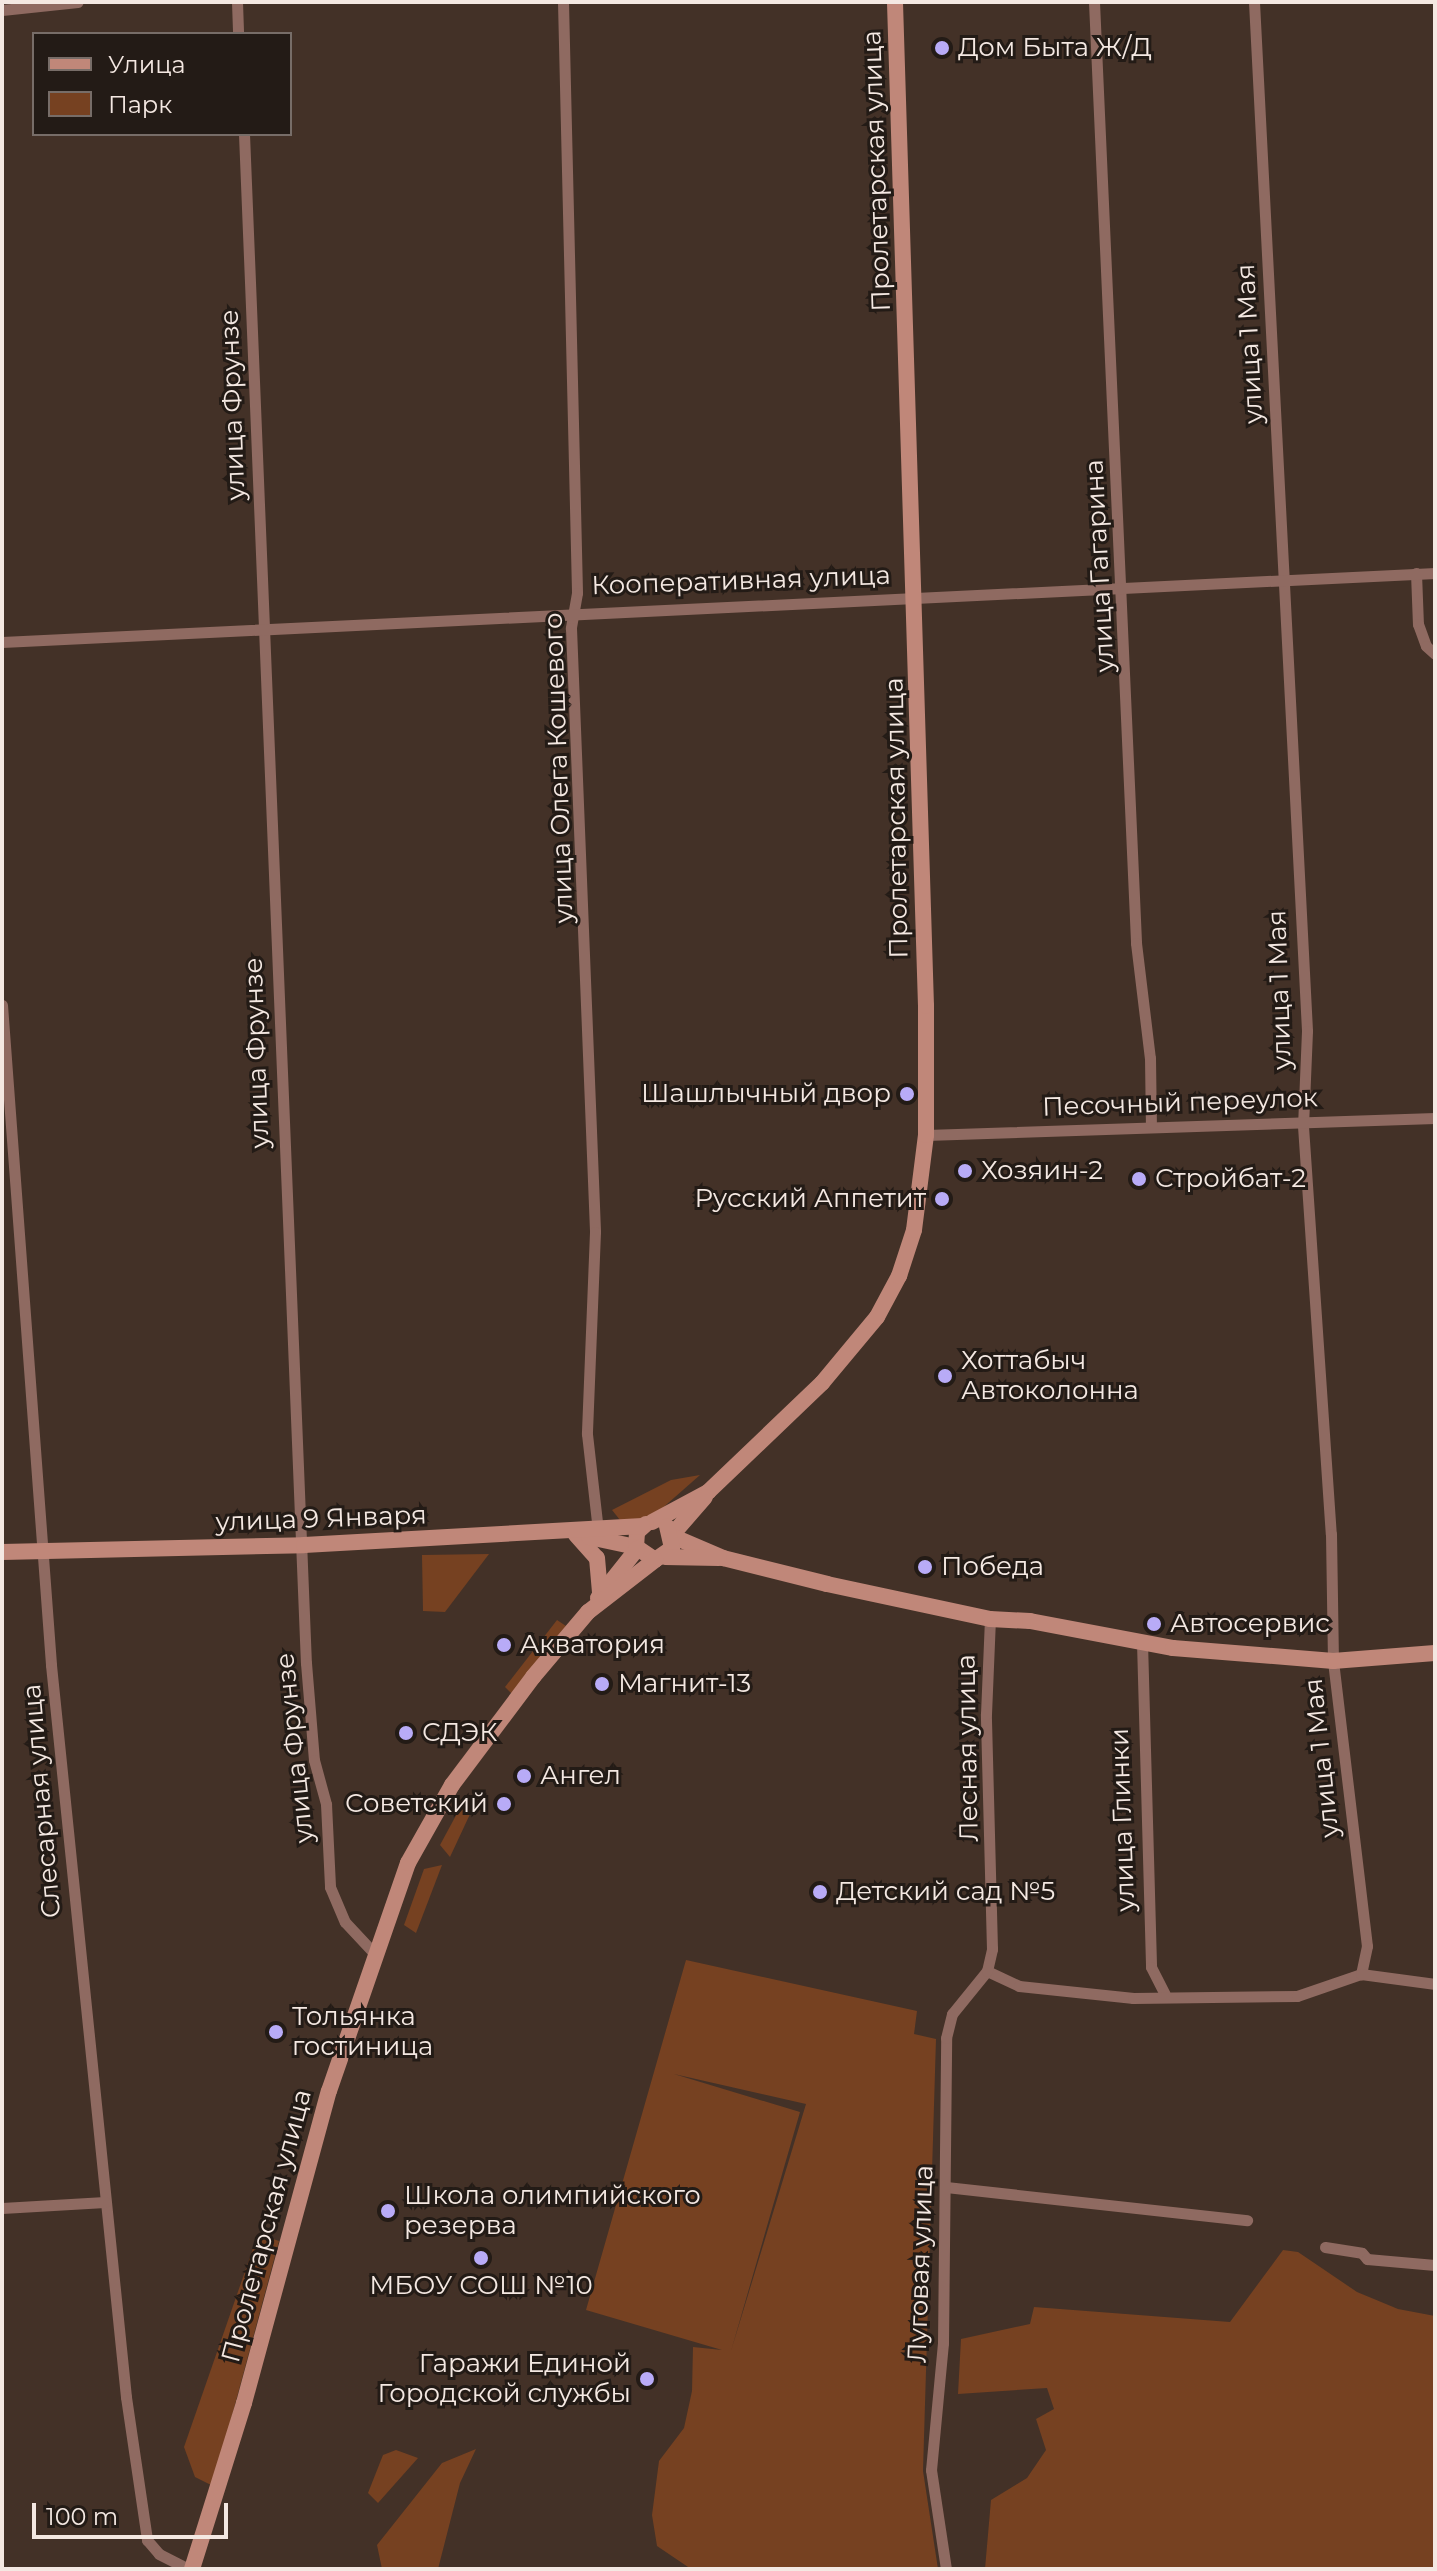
<!DOCTYPE html>
<html>
<head>
<meta charset="utf-8">
<style>
  body { margin:0 }
  #map { position:relative; width:1437px; height:2571px; overflow:hidden; background:#433127; font-family:Montserrat,sans-serif }
  div>[style] { position:absolute }
  .green>* { inset:0; background:#764121 }
  .street>* { height:11px; margin:-5.5px; padding:0 5.5px; transform-origin:5.5px; border-radius:5.5px; background:#8f6a61 }
  .secondary>* { height:16px; margin:-8px; padding:0 8px; transform-origin:8px; border-radius:8px; background:#c08779 }
  .dots>* { width:22px; height:22px; translate:-50% -50%; box-sizing:border-box; border:4px solid #231b16; border-radius:50% }
  span { translate:-50% -50%; white-space:nowrap; text-align:center; line-height:1.15; -webkit-text-stroke:6px #231b16; paint-order:stroke }
  .poi-label { font-size:26px; color:#f4e8e2 }
  .left { translate:0 -50%; text-align:left }
  .right { translate:-100% -50%; text-align:right }
  .street-label { font-size:26px; color:#f4e8e2 }
  .frame { position:absolute; inset:0; border:4px solid #f4e8e2; pointer-events:none }
  .legend { position:absolute; left:32px; top:32px; width:260px; height:104px; box-sizing:border-box; background:#231b16; border:2px solid #776d68; margin:0; padding:10px 14px; list-style:none; font-size:24px; color:#f4e8e2 }
  .legend li { display:flex; align-items:center; gap:16px; height:40px }
  .legend b { width:40px; border:2px solid #776d68 }
  .scale { position:absolute; left:32px; top:2503px; width:196px; height:36px; box-sizing:border-box; border:4px solid #f4e8e2; border-top:0; padding-left:10px; font-size:24px; line-height:28px; white-space:nowrap; color:#f4e8e2; -webkit-text-stroke:6px #231b16; paint-order:stroke }
</style>
</head>
<body>
<div id="map">
  <div class="green">
    <div style="clip-path:polygon(700px 1475px,658px 1512px,635px 1522px,620px 1520px,612px 1510px,671px 1480px)"></div>
    <div style="clip-path:polygon(489px 1554px,445px 1612px,423px 1611px,422px 1555px)"></div>
    <div style="clip-path:polygon(557px 1620px,566px 1626px,513px 1695px,505px 1687px)"></div>
    <div style="clip-path:polygon(460px 1808px,471px 1812px,450px 1857px,440px 1845px)"></div>
    <div style="clip-path:polygon(442px 1865px,416px 1933px,404px 1925px,424px 1869px)"></div>
    <div style="clip-path:polygon(evenodd,686px 1960px,917px 2011px,914px 2034px,936px 2039px,923px 2471px,938px 2569px,691px 2569px,657px 2546px,652px 2515px,659px 2461px,684px 2428px,692px 2391px,693px 2347px,722px 2350px,586px 2310px,686px 1960px,674px 2074px,806px 2104px,731px 2351px,800px 2112px,674px 2074px)"></div>
    <div style="clip-path:polygon(258px 2234px,279px 2241px,213px 2486px,195px 2477px,184px 2447px)"></div>
    <div style="clip-path:polygon(1283px 2250px,1298px 2252px,1357px 2292px,1398px 2309px,1435px 2316px,1435px 2569px,985px 2569px,991px 2500px,1027px 2478px,1046px 2450px,1036px 2419px,1054px 2409px,1047px 2388px,958px 2394px,961px 2339px,1030px 2324px,1034px 2307px,1230px 2322px)"></div>
    <div style="clip-path:polygon(476px 2449px,460px 2483px,438px 2569px,382px 2569px,377px 2545px,442px 2463px)"></div>
    <div style="clip-path:polygon(396px 2450px,418px 2458px,378px 2503px,368px 2493px,383px 2455px)"></div>
  </div>
  <div class="street">
    <div style="left:237px;top:2px;width:32px;rotate:88deg"></div>
    <div style="left:563px;top:2px;width:591px;rotate:88.64deg"></div>
    <div style="left:577px;top:593px;width:36px;rotate:100deg"></div>
    <div style="left:571px;top:628px;width:604px;rotate:87.72deg"></div>
    <div style="left:595px;top:1232px;width:202px;rotate:92.3deg"></div>
    <div style="left:587px;top:1434px;width:98px;rotate:83.5deg"></div>
    <div style="left:1094px;top:2px;width:942px;rotate:87.44deg"></div>
    <div style="left:1136px;top:943px;width:116px;rotate:83.1deg"></div>
    <div style="left:1150px;top:1058px;width:69px;rotate:89.2deg"></div>
    <div style="left:1254px;top:2px;width:1030px;rotate:87.05deg"></div>
    <div style="left:1307px;top:1031px;width:95px;rotate:92.4deg"></div>
    <div style="left:1303px;top:1126px;width:409px;rotate:86.1deg"></div>
    <div style="left:1331px;top:1534px;width:127px;rotate:89.1deg"></div>
    <div style="left:1333px;top:1661px;width:287px;rotate:83.2deg"></div>
    <div style="left:1367px;top:1946px;width:29px;rotate:102deg"></div>
    <div style="left:2px;top:10px;width:76px;rotate:-6deg"></div>
    <div style="left:244px;top:134px;width:1530px;rotate:87.68deg"></div>
    <div style="left:306px;top:1663px;width:97px;rotate:85.3deg"></div>
    <div style="left:314px;top:1760px;width:46px;rotate:74.7deg"></div>
    <div style="left:326px;top:1804px;width:83px;rotate:87.2deg"></div>
    <div style="left:330px;top:1887px;width:38px;rotate:67deg"></div>
    <div style="left:345px;top:1922px;width:42px;rotate:46.9deg"></div>
    <div style="left:1416px;top:573px;width:51px;rotate:87.8deg"></div>
    <div style="left:1418px;top:624px;width:23px;rotate:70deg"></div>
    <div style="left:1426px;top:646px;width:12px;rotate:42deg"></div>
    <div style="left:2px;top:642px;width:1435px;rotate:-2.76deg"></div>
    <div style="left:2px;top:1005px;width:662px;rotate:85.75deg"></div>
    <div style="left:51px;top:1665px;width:736px;rotate:84.15deg"></div>
    <div style="left:126px;top:2397px;width:145px;rotate:81.6deg"></div>
    <div style="left:147px;top:2540px;width:18px;rotate:49deg"></div>
    <div style="left:159px;top:2554px;width:33px;rotate:27deg"></div>
    <div style="left:926px;top:1135px;width:509px;rotate:-1.91deg"></div>
    <div style="left:1142px;top:1642px;width:325px;rotate:88.4deg"></div>
    <div style="left:1151px;top:1967px;width:30px;rotate:63deg"></div>
    <div style="left:987px;top:1971px;width:35px;rotate:25deg"></div>
    <div style="left:1019px;top:1986px;width:115px;rotate:6deg"></div>
    <div style="left:1133px;top:1998px;width:164px;rotate:-0.7deg"></div>
    <div style="left:1297px;top:1996px;width:68px;rotate:-19deg"></div>
    <div style="left:1361px;top:1974px;width:75px;rotate:7.7deg"></div>
    <div style="left:946px;top:2187px;width:303px;rotate:6.3deg"></div>
    <div style="left:2px;top:2208px;width:103px;rotate:-3.3deg"></div>
    <div style="left:1325px;top:2247px;width:37px;rotate:9deg"></div>
    <div style="left:1362px;top:2253px;width:8px;rotate:50deg"></div>
    <div style="left:1367px;top:2259px;width:68px;rotate:5deg"></div>
    <div style="left:946px;top:2569px;width:100px;rotate:-98.6deg"></div>
    <div style="left:931px;top:2470px;width:128px;rotate:-84.6deg"></div>
    <div style="left:943px;top:2343px;width:305px;rotate:-89.4deg"></div>
    <div style="left:946px;top:2038px;width:25px;rotate:-76deg"></div>
    <div style="left:952px;top:2014px;width:55px;rotate:-50.9deg"></div>
    <div style="left:987px;top:1971px;width:23px;rotate:-77deg"></div>
    <div style="left:992px;top:1949px;width:235px;rotate:-91.5deg"></div>
    <div style="left:986px;top:1714px;width:95px;rotate:-87.6deg"></div>
  </div>
  <div class="secondary">
    <div style="left:652px;top:1522px;width:64px;rotate:-28.2deg"></div>
    <div style="left:708px;top:1492px;width:158px;rotate:-43.7deg"></div>
    <div style="left:822px;top:1383px;width:86px;rotate:-50.2deg"></div>
    <div style="left:877px;top:1317px;width:47px;rotate:-61.8deg"></div>
    <div style="left:899px;top:1276px;width:48px;rotate:-71.9deg"></div>
    <div style="left:914px;top:1230px;width:96px;rotate:-82.8deg"></div>
    <div style="left:926px;top:1135px;width:129px;rotate:-90deg"></div>
    <div style="left:926px;top:1006px;width:1004px;rotate:-91.77deg"></div>
    <div style="left:576px;top:1535px;width:31px;rotate:48deg"></div>
    <div style="left:597px;top:1558px;width:35px;rotate:85deg"></div>
    <div style="left:672px;top:1535px;width:50px;rotate:-49deg"></div>
    <div style="left:672px;top:1536px;width:56px;rotate:23.3deg"></div>
    <div style="left:723px;top:1558px;width:107px;rotate:14deg"></div>
    <div style="left:827px;top:1584px;width:167px;rotate:12.1deg"></div>
    <div style="left:990px;top:1619px;width:40px;rotate:2.9deg"></div>
    <div style="left:1030px;top:1621px;width:146px;rotate:10.7deg"></div>
    <div style="left:1173px;top:1648px;width:161px;rotate:4.6deg"></div>
    <div style="left:1333px;top:1661px;width:102px;rotate:-4.5deg"></div>
    <div style="left:589px;top:1537px;width:48px;rotate:12deg"></div>
    <div style="left:636px;top:1547px;width:23px;rotate:34deg"></div>
    <div style="left:655px;top:1560px;width:21px;rotate:-35deg"></div>
    <div style="left:672px;top:1548px;width:22px;rotate:-103deg"></div>
    <div style="left:636px;top:1547px;width:15px;rotate:-86deg"></div>
    <div style="left:637px;top:1532px;width:12px;rotate:-42deg"></div>
    <div style="left:2px;top:1552px;width:302px;rotate:-1.3deg"></div>
    <div style="left:304px;top:1545px;width:339px;rotate:-3.2deg"></div>
    <div style="left:665px;top:1557px;width:54px;rotate:1.1deg"></div>
    <div style="left:598px;top:1598px;width:63px;rotate:-51.5deg"></div>
    <div style="left:192px;top:2569px;width:174px;rotate:-72.6deg"></div>
    <div style="left:244px;top:2403px;width:323px;rotate:-74.8deg"></div>
    <div style="left:329px;top:2091px;width:241px;rotate:-70.9deg"></div>
    <div style="left:408px;top:1863px;width:90px;rotate:-60.6deg"></div>
    <div style="left:452px;top:1785px;width:135px;rotate:-53.1deg"></div>
    <div style="left:533px;top:1677px;width:85px;rotate:-49.8deg"></div>
    <div style="left:588px;top:1612px;width:85px;rotate:-37.8deg"></div>
  </div>
  <div class="dots">
    <div style="left:942px;top:48px;background:#b8abf7"></div>
    <div style="left:907px;top:1094px;background:#b8abf7"></div>
    <div style="left:965px;top:1171px;background:#b8abf7"></div>
    <div style="left:1139px;top:1179px;background:#b8abf7"></div>
    <div style="left:942px;top:1199px;background:#b8abf7"></div>
    <div style="left:945px;top:1376px;background:#b8abf7"></div>
    <div style="left:925px;top:1567px;background:#b8abf7"></div>
    <div style="left:1154px;top:1624px;background:#b8abf7"></div>
    <div style="left:504px;top:1645px;background:#b8abf7"></div>
    <div style="left:602px;top:1684px;background:#b8abf7"></div>
    <div style="left:406px;top:1733px;background:#b8abf7"></div>
    <div style="left:524px;top:1776px;background:#b8abf7"></div>
    <div style="left:504px;top:1804px;background:#b8abf7"></div>
    <div style="left:820px;top:1892px;background:#b8abf7"></div>
    <div style="left:276px;top:2032px;background:#b8abf7"></div>
    <div style="left:388px;top:2211px;background:#b8abf7"></div>
    <div style="left:481px;top:2258px;background:#b8abf7"></div>
    <div style="left:647px;top:2379px;background:#b8abf7"></div>
  </div>
  <div class="poi-label">
    <span class="left" style="left:958px;top:48px">Дом Быта Ж/Д</span>
    <span class="right" style="left:891px;top:1094px">Шашлычный двор</span>
    <span class="left" style="left:981px;top:1171px">Хозяин-2</span>
    <span class="left" style="left:1155px;top:1179px">Стройбат-2</span>
    <span class="right" style="left:926px;top:1199px">Русский Аппетит</span>
    <span class="left" style="left:961px;top:1376px">Хоттабыч<br>Автоколонна</span>
    <span class="left" style="left:941px;top:1567px">Победа</span>
    <span class="left" style="left:1170px;top:1624px">Автосервис</span>
    <span class="left" style="left:520px;top:1645px">Акватория</span>
    <span class="left" style="left:618px;top:1684px">Магнит-13</span>
    <span class="left" style="left:422px;top:1733px">СДЭК</span>
    <span class="left" style="left:540px;top:1776px">Ангел</span>
    <span class="right" style="left:488px;top:1804px">Советский</span>
    <span class="left" style="left:836px;top:1892px">Детский сад №5</span>
    <span class="left" style="left:292px;top:2032px">Тольянка<br>гостиница</span>
    <span class="left" style="left:404px;top:2211px">Школа олимпийского<br>резерва</span>
    <span style="left:481px;top:2286px">МБОУ СОШ №10</span>
    <span class="right" style="left:631px;top:2379px">Гаражи Единой<br>Городской службы</span>
  </div>
  <div class="street-label">
    <span style="left:877px;top:171px;rotate:-92deg">Пролетарская улица</span>
    <span style="left:1250px;top:344px;rotate:-93deg">улица 1 Мая</span>
    <span style="left:233px;top:405px;rotate:-92deg">улица Фрунзе</span>
    <span style="left:1100px;top:566px;rotate:-93deg">улица Гагарина</span>
    <span style="left:741px;top:581px;rotate:-2deg">Кооперативная улица</span>
    <span style="left:559px;top:768px;rotate:-92deg">улица Олега Кошевого</span>
    <span style="left:897px;top:818px;rotate:-91deg">Пролетарская улица</span>
    <span style="left:1280px;top:990px;rotate:-92deg">улица 1 Мая</span>
    <span style="left:257px;top:1053px;rotate:-92deg">улица Фрунзе</span>
    <span style="left:1180px;top:1103px;rotate:-2deg">Песочный переулок</span>
    <span style="left:321px;top:1519px;rotate:-2deg">улица 9 Января</span>
    <span style="left:295px;top:1748px;rotate:-96deg">улица Фрунзе</span>
    <span style="left:968px;top:1748px;rotate:-91deg">Лесная улица</span>
    <span style="left:1322px;top:1758px;rotate:-96deg">улица 1 Мая</span>
    <span style="left:42px;top:1801px;rotate:-95deg">Слесарная улица</span>
    <span style="left:1123px;top:1820px;rotate:-92deg">улица Глинки</span>
    <span style="left:267px;top:2226px;rotate:-75deg">Пролетарская улица</span>
    <span style="left:921px;top:2264px;rotate:-88deg">Луговая улица</span>
  </div>
  <div class="frame"></div>
  <ul class="legend">
  <li><b style="height:10px;background:#c08779"></b>Улица</li>
  <li><b style="height:22px;background:#764121"></b>Парк</li>
  </ul>
  <div class="scale">100 m</div>
</div>
</body>
</html>
